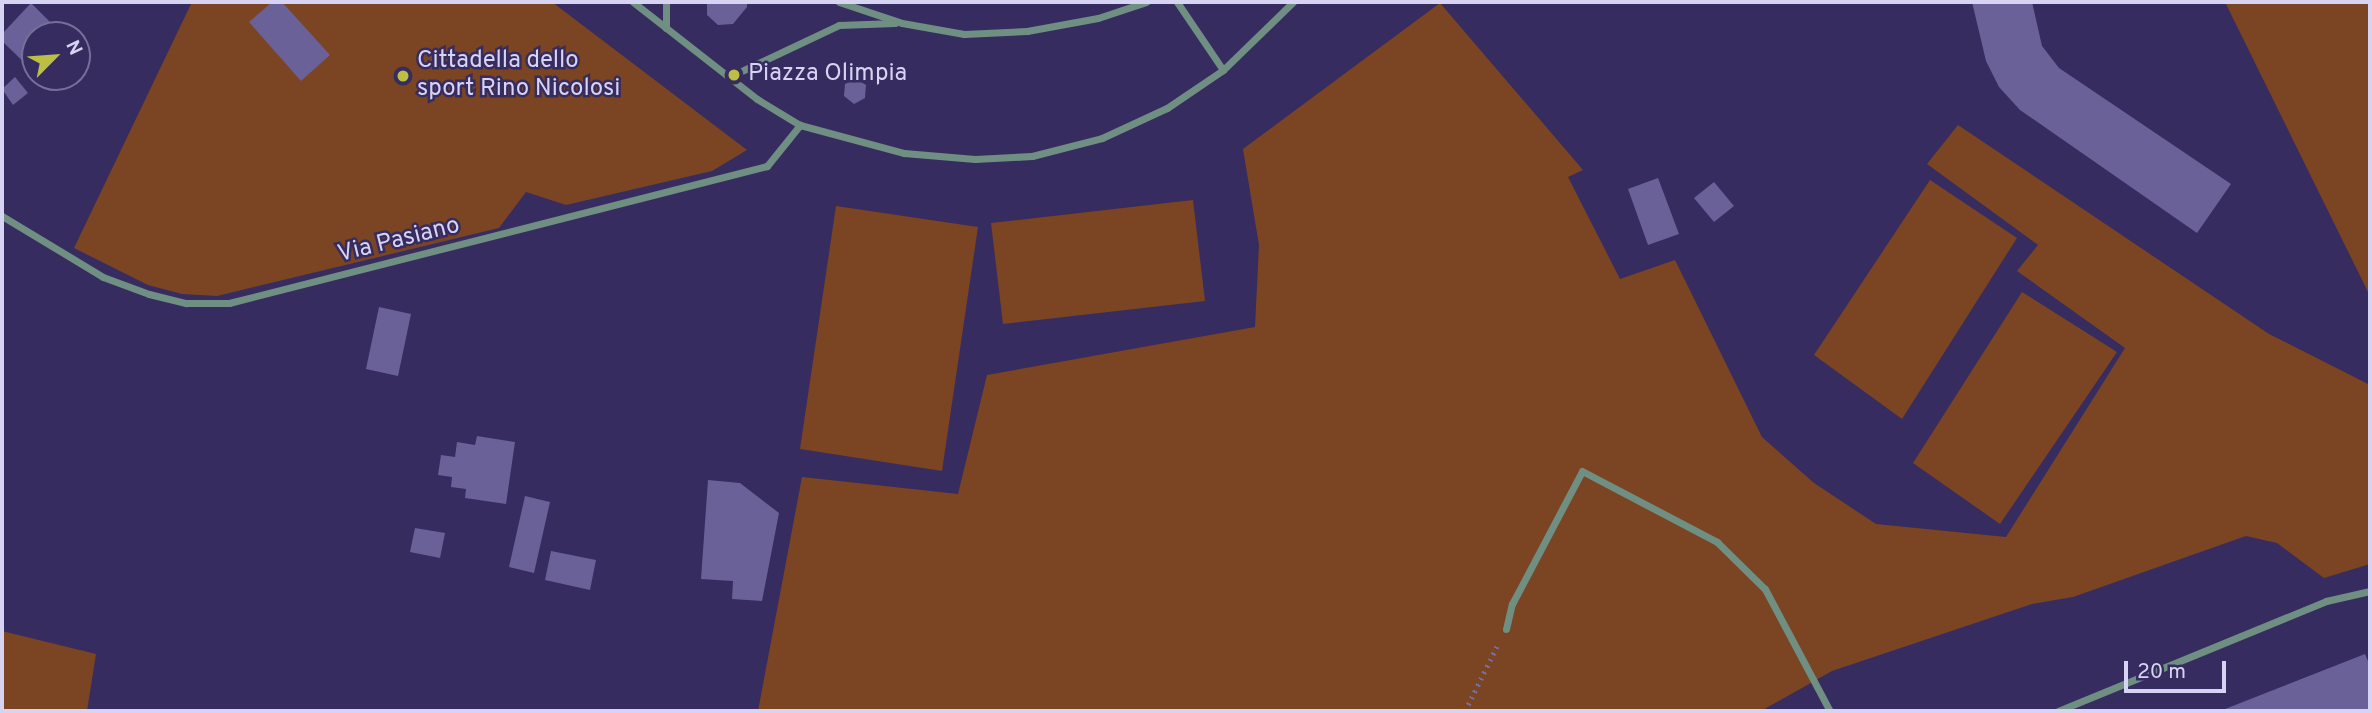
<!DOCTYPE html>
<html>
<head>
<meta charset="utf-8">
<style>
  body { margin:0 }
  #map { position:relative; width:2372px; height:713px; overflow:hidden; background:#372c5f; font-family:Overpass,sans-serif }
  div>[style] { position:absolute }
  .green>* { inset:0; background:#7b4422 }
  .building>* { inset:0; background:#6a6199 }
  .path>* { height:4.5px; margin-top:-2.25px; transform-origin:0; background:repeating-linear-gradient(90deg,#766e9a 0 2px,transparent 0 7px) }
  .street>* { height:7px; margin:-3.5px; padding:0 3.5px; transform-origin:3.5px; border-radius:3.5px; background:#6f8f83 }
  .dots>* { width:19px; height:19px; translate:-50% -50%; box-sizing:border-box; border:4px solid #372c5f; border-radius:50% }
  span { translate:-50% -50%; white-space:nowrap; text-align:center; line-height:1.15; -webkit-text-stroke:5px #372c5f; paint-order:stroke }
  .poi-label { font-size:24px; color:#d6d3f3 }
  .left { translate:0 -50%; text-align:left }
  .street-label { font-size:24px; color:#d6d3f3 }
  .frame { position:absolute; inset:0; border:4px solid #d6d3f3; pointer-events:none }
  .north { position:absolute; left:21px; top:21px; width:70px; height:70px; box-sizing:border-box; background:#372c5f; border:2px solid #776f9a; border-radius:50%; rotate:65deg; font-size:19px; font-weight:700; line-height:28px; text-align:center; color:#d6d3f3 }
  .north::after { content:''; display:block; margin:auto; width:24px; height:32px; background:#bcbf43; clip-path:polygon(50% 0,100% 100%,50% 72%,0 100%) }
  .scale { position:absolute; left:2124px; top:661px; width:102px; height:32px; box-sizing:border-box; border:4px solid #d6d3f3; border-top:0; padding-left:9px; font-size:21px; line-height:24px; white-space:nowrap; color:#d6d3f3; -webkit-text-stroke:5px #372c5f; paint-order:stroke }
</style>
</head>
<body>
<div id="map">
  <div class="green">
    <div style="clip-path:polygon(192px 2px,552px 2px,747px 150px,712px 171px,566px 205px,526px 192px,499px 228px,217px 296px,182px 294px,148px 285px,74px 248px)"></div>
    <div style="clip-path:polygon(2225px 2px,2370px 2px,2370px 296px)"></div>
    <div style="clip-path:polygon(1440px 3px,1583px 170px,1568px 177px,1620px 279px,1675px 260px,1762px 437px,1814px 483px,1876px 524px,2006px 537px,2125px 348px,2017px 271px,2038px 245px,1927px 164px,1958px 125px,2269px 334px,2370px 385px,2370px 564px,2324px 578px,2277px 543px,2246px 536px,2073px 597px,2032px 604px,1832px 671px,1761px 711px,758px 711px,802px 477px,958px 494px,987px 375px,1255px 327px,1259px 245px,1243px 149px)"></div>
    <div style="clip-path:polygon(1930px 180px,2017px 238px,1902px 419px,1814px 355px)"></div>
    <div style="clip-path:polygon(1193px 200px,1205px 301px,1003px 324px,991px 223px)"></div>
    <div style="clip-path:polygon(836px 206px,978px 227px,942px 471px,800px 449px)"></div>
    <div style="clip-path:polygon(2022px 292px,2117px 352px,2000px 524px,1913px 463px)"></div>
    <div style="clip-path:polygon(2px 631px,96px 654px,87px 711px,2px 711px)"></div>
  </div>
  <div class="building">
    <div style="clip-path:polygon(272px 2px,282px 2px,330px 55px,301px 81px,249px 22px)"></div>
    <div style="clip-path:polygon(707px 2px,747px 2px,747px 7px,733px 24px,718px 25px,707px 15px)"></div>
    <div style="clip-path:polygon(1972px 2px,2032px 2px,2042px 46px,2059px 68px,2231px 184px,2197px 233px,2020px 110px,1999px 87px,1986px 61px)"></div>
    <div style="clip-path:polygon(31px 3px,55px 27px,47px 35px,35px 35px,35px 73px,2px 41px,2px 34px)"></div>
    <div style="clip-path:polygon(15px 77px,28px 93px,13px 105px,2px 89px)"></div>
    <div style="clip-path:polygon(856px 79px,866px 85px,865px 98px,854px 104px,844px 96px,845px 84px)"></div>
    <div style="clip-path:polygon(1658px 178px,1679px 234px,1648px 245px,1628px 189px)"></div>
    <div style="clip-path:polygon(1714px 182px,1734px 206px,1714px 222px,1694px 198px)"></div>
    <div style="clip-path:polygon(379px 307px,411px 314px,398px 376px,366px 369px)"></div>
    <div style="clip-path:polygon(477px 436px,515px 442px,506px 504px,465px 498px,466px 489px,451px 487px,452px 477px,438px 475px,441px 455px,455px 457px,457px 442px,475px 445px)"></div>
    <div style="clip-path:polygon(708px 480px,740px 483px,779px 513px,762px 601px,732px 599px,733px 581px,701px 579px)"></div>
    <div style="clip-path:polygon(525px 496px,550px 502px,534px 573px,509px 567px)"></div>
    <div style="clip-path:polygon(415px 528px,445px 533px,440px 558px,410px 552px)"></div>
    <div style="clip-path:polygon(551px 551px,596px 560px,590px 590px,545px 580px)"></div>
    <div style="clip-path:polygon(2365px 654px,2370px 666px,2370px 711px,2220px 711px)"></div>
  </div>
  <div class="path">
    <div style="left:1465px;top:711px;width:72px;rotate:-63.8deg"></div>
  </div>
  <div class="street">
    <div style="left:633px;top:2px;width:157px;rotate:38deg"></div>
    <div style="left:757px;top:99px;width:50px;rotate:31.2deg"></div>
    <div style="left:800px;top:125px;width:108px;rotate:15.1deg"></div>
    <div style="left:904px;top:153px;width:71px;rotate:4.8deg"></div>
    <div style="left:975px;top:159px;width:57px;rotate:-3deg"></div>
    <div style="left:1032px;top:156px;width:72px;rotate:-14.4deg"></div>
    <div style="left:1102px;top:138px;width:72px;rotate:-24.8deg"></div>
    <div style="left:1167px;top:108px;width:68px;rotate:-34.2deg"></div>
    <div style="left:1223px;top:70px;width:98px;rotate:-44.2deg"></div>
    <div style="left:666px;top:2px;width:26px;rotate:90deg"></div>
    <div style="left:839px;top:2px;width:66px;rotate:18.4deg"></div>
    <div style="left:902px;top:23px;width:63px;rotate:10.1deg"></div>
    <div style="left:964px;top:34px;width:63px;rotate:-2.7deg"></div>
    <div style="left:1027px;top:31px;width:72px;rotate:-10.4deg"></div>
    <div style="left:1098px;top:18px;width:51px;rotate:-18.4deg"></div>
    <div style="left:1177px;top:2px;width:82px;rotate:55.9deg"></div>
    <div style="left:729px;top:77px;width:122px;rotate:-25.3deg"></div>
    <div style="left:839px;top:25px;width:56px;rotate:-2deg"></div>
    <div style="left:2px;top:216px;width:118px;rotate:31.1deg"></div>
    <div style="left:103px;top:277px;width:49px;rotate:20.3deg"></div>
    <div style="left:149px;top:294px;width:38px;rotate:14deg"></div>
    <div style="left:186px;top:303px;width:43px"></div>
    <div style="left:229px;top:303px;width:555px;rotate:-14.29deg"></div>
    <div style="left:767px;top:166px;width:53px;rotate:-51.2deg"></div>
    <div style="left:1506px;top:629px;width:26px;rotate:-77deg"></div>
    <div style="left:1512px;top:604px;width:150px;rotate:-62.2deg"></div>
    <div style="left:1582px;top:471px;width:153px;rotate:27.7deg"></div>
    <div style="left:1717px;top:542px;width:67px;rotate:44.4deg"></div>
    <div style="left:1765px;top:589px;width:138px;rotate:62deg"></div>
    <div style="left:2058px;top:711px;width:290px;rotate:-22.3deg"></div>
    <div style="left:2326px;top:601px;width:45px;rotate:-12.8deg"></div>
  </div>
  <div class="dots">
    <div style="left:734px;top:75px;background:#bcbf43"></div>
    <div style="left:403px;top:76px;background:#bcbf43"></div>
  </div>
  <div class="poi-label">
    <span class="left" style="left:417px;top:76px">Cittadella dello<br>sport Rino Nicolosi</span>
    <span class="left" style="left:748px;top:75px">Piazza Olimpia</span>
  </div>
  <div class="street-label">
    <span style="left:399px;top:241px;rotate:-14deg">Via Pasiano</span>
  </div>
  <div class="frame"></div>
  <div class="north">N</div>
  <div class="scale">20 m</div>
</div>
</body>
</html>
